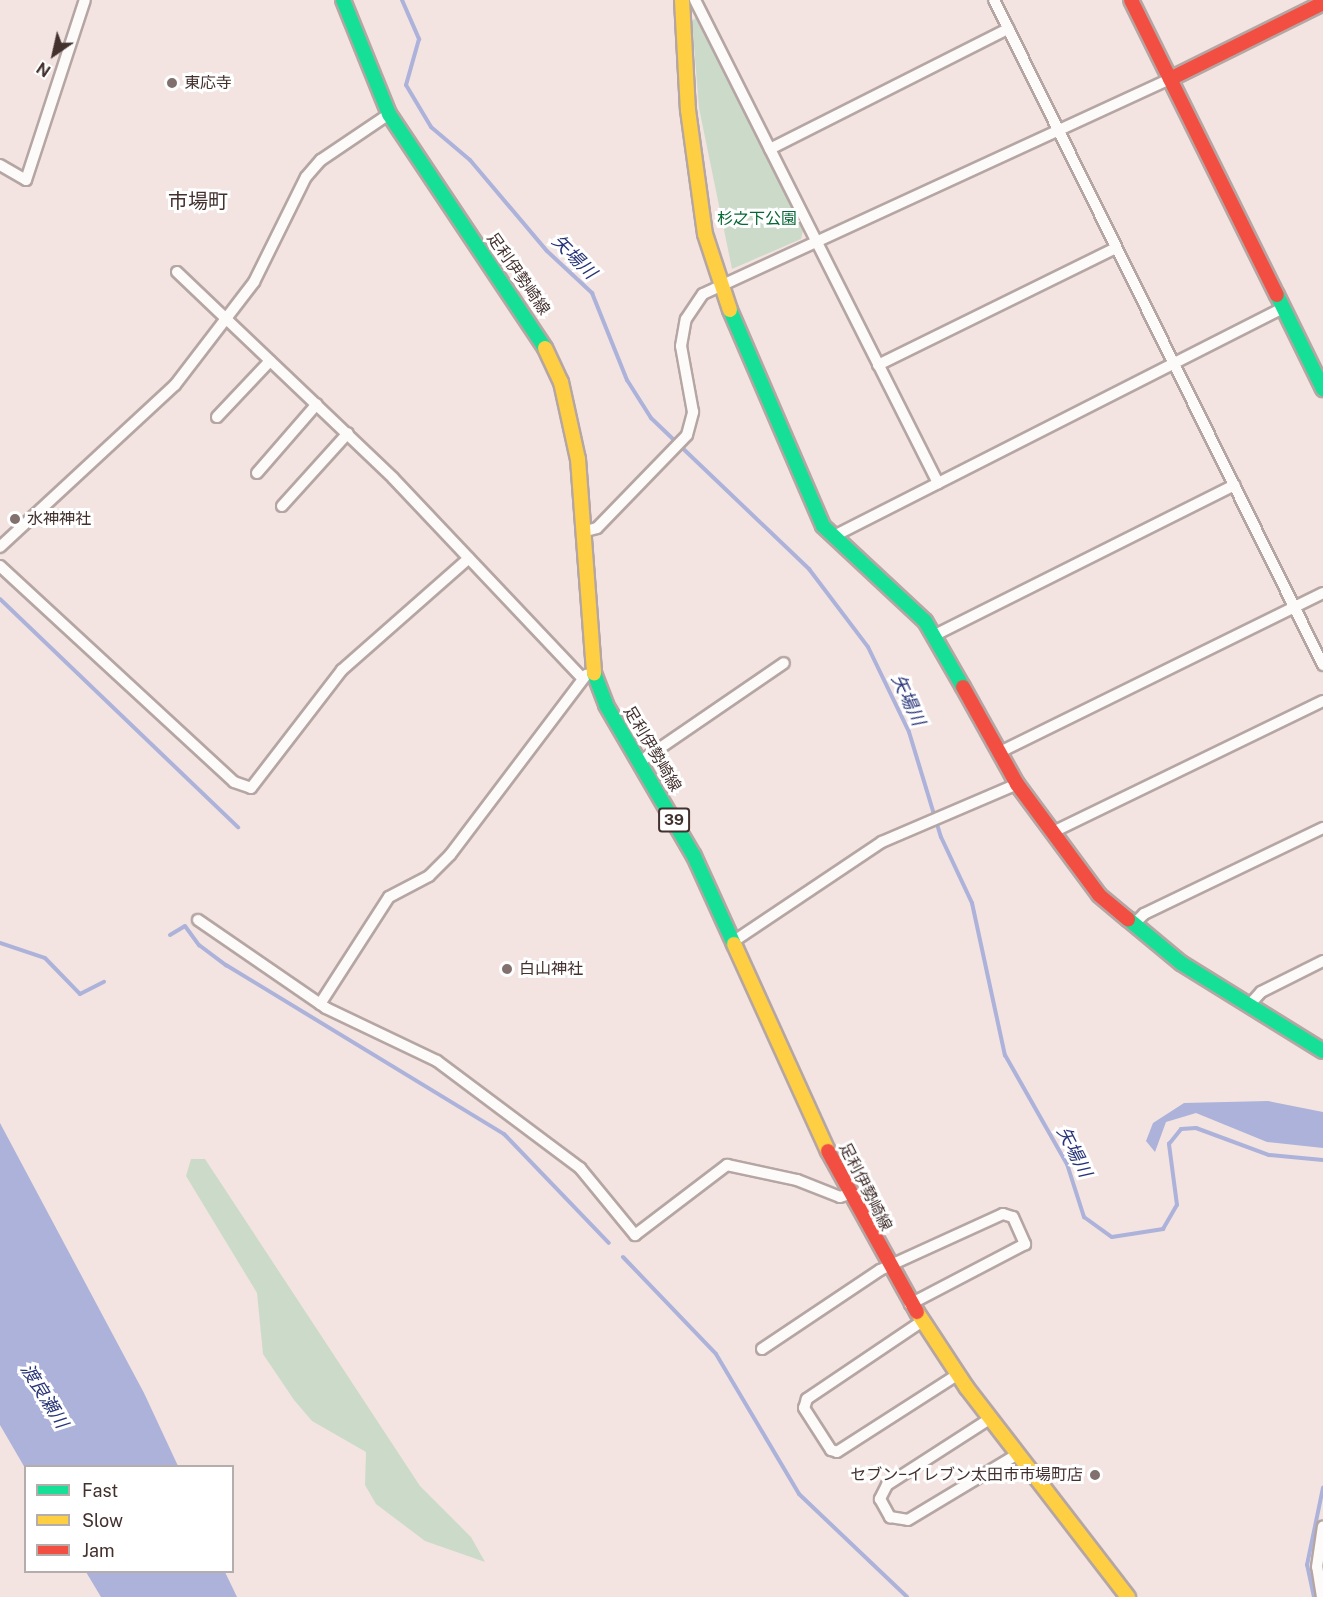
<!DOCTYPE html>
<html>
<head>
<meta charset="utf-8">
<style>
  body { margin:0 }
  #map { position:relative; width:1323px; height:1597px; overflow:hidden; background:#f3e4e1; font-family:"Public Sans","Noto Sans JP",sans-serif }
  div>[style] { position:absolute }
  .green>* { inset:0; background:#ccdbc9 }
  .water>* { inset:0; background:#acb2da }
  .stream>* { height:4px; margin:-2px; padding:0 2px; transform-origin:2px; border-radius:2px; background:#acb2da }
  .roads { filter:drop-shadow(2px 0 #b5a6a3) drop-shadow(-2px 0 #b5a6a3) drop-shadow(0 2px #b5a6a3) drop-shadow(0 -2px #b5a6a3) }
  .street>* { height:10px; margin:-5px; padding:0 5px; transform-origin:5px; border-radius:5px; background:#fdfbfa }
  .fast>* { height:14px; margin:-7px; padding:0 7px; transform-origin:7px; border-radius:7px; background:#16e098 }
  .slow>* { height:14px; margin:-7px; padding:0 7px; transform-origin:7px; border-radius:7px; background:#ffcf43 }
  .jam>* { height:14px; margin:-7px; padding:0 7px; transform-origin:7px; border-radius:7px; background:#f24e42 }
  .dots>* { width:16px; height:16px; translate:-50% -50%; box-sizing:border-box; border:3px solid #fff; border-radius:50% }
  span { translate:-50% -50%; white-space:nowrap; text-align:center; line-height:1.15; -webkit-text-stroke:6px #fff; paint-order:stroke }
  .shield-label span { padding:2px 4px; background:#fff; border:2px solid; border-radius:4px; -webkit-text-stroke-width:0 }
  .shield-label { font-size:15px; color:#43312e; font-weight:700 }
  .poi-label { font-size:16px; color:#43312e }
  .left { translate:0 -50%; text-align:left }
  .right { translate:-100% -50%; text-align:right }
  .park-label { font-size:16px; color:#056834 }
  .street-label { font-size:16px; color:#43312e }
  .water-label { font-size:18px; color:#283478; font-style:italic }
  .quarter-label { font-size:20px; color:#43312e }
  .legend { position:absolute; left:24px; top:1465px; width:210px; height:108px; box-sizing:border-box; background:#fff; border:2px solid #b4adab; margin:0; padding:8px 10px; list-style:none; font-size:18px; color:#43312e }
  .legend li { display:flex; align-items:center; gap:12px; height:30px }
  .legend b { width:30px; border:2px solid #b4adab }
  .north { position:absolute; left:24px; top:24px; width:60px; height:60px; -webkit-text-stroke:4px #fff; paint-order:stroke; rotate:214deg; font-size:16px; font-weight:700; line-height:24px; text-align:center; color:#43312e }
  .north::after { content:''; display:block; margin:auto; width:21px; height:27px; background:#43312e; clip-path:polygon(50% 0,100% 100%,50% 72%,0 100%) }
</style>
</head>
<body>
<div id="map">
  <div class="green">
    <div style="clip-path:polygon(698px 16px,803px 231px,801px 239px,732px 269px,699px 108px,692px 21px)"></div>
    <div style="clip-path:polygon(191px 1159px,205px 1159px,420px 1486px,471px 1537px,485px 1562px,425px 1541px,376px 1504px,365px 1485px,366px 1452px,312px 1421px,294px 1400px,263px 1354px,257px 1293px,186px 1176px)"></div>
  </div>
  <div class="water">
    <div style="clip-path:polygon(1268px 1101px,1323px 1112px,1323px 1148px,1267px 1142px,1196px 1113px,1166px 1122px,1155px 1152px,1146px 1141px,1153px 1123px,1184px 1103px)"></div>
    <div style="clip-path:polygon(0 1123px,144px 1393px,178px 1466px,25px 1468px,0 1425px)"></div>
    <div style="clip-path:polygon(86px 1572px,225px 1572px,237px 1597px,101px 1597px)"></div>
  </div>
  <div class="stream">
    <div style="left:402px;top:0;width:43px;rotate:66.4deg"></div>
    <div style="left:419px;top:39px;width:48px;rotate:105.8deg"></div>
    <div style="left:406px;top:85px;width:49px;rotate:59.2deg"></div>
    <div style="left:431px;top:127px;width:51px;rotate:40.2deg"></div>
    <div style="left:470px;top:160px;width:119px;rotate:49.8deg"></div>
    <div style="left:547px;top:251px;width:62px;rotate:43deg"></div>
    <div style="left:592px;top:293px;width:94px;rotate:68.1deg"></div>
    <div style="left:627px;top:380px;width:45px;rotate:57.7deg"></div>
    <div style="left:651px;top:418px;width:219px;rotate:43.7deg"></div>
    <div style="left:809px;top:569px;width:98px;rotate:52.9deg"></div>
    <div style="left:868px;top:647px;width:94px;rotate:64.2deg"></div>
    <div style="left:909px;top:732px;width:110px;rotate:73.1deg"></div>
    <div style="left:941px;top:837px;width:73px;rotate:64.8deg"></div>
    <div style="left:972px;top:903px;width:156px;rotate:77.8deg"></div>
    <div style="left:1005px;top:1055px;width:125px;rotate:60.4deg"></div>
    <div style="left:1067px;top:1164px;width:56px;rotate:72.2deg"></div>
    <div style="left:1084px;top:1217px;width:34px;rotate:36deg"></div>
    <div style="left:1112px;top:1237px;width:52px;rotate:-8.9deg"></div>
    <div style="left:1163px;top:1229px;width:28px;rotate:-60deg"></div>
    <div style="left:1177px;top:1205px;width:62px;rotate:-97.5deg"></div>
    <div style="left:1169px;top:1144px;width:19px;rotate:-51deg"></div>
    <div style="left:1181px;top:1129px;width:15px;rotate:-4deg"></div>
    <div style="left:1196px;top:1128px;width:78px;rotate:20.3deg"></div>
    <div style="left:1269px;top:1155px;width:54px;rotate:5.3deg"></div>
    <div style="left:0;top:599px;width:330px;rotate:43.8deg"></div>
    <div style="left:170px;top:935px;width:17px;rotate:-31deg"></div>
    <div style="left:185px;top:926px;width:24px;rotate:54deg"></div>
    <div style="left:199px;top:945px;width:34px;rotate:37deg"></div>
    <div style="left:226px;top:965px;width:325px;rotate:31.3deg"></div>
    <div style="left:504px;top:1134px;width:151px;rotate:46.1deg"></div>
    <div style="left:0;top:943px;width:47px;rotate:18.4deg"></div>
    <div style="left:45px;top:958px;width:50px;rotate:45.8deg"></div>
    <div style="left:80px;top:994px;width:27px;rotate:-27deg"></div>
    <div style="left:623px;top:1257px;width:134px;rotate:46.2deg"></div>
    <div style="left:716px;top:1354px;width:163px;rotate:59.3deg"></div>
    <div style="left:799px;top:1494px;width:149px;rotate:43.6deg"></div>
    <div style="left:1314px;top:1597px;width:33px;rotate:-102deg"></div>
    <div style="left:1307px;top:1565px;width:79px;rotate:-78.3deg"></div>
  </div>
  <div class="roads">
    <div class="street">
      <div style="left:695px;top:0;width:541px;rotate:63.29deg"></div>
      <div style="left:994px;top:0;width:742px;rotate:63.68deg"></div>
      <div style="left:770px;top:149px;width:267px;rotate:-26.8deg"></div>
      <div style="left:0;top:165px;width:30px;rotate:30deg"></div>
      <div style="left:26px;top:180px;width:189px;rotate:-71.9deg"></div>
      <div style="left:177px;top:272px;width:298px;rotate:43.6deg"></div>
      <div style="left:393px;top:478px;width:275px;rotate:46.6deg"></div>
      <div style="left:878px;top:365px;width:265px;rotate:-26.2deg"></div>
      <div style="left:217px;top:417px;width:77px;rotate:-46.6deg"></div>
      <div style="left:257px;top:473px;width:91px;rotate:-49deg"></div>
      <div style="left:282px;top:506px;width:98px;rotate:-47.9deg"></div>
      <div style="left:586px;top:531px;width:11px;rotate:-15deg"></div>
      <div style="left:597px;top:528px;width:129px;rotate:-45.9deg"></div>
      <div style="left:687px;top:435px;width:24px;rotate:-75deg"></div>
      <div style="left:693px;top:412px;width:67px;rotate:-100.3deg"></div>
      <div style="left:681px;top:346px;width:27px;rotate:-80deg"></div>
      <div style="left:686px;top:319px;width:30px;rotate:-56deg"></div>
      <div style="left:703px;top:294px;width:514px;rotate:-24.72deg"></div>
      <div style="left:834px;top:536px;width:504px;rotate:-26.92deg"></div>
      <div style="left:0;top:547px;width:238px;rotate:-42.8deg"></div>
      <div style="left:175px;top:385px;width:130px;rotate:-52.5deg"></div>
      <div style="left:254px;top:282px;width:117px;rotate:-63.7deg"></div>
      <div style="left:306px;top:177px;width:23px;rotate:-49deg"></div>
      <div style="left:321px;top:160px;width:82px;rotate:-34.1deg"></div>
      <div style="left:0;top:566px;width:318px;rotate:42.7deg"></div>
      <div style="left:234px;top:782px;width:18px;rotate:19deg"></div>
      <div style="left:251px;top:788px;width:149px;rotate:-52.4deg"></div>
      <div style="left:342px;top:670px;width:169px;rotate:-41.4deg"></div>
      <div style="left:935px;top:635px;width:335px;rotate:-26.6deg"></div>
      <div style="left:1000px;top:752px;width:360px;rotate:-26.2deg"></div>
      <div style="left:641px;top:761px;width:173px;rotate:-34.4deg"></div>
      <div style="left:1053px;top:832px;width:300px;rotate:-25.9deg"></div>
      <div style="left:198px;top:920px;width:155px;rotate:34.5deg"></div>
      <div style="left:326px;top:1008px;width:123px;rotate:25.5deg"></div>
      <div style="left:437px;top:1061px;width:179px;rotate:36.8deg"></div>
      <div style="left:580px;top:1168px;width:87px;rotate:50.6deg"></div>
      <div style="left:635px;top:1235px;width:116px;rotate:-37.3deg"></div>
      <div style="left:727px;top:1165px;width:72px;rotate:12.1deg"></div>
      <div style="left:797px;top:1180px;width:46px;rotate:21.6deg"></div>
      <div style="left:840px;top:1197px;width:9px;rotate:-18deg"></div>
      <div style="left:1134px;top:924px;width:14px;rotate:-45deg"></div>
      <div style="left:1144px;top:914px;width:199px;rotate:-25.7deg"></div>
      <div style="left:734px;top:941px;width:178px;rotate:-33.8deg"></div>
      <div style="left:882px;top:842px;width:147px;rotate:-23.2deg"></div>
      <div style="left:1252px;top:1002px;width:13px;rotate:-48deg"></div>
      <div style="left:1261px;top:992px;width:69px;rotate:-26.6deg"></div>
      <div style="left:320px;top:1004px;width:127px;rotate:-57.2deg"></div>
      <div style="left:389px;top:897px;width:45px;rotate:-27.7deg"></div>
      <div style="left:429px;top:876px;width:30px;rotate:-45deg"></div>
      <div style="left:450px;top:855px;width:226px;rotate:-52.9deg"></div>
      <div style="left:921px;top:1322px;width:138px;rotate:146deg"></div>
      <div style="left:807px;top:1399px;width:9px;rotate:108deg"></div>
      <div style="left:804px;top:1408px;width:50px;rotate:57.3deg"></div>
      <div style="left:831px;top:1450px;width:6px;rotate:18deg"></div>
      <div style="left:837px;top:1452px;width:143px;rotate:-32.7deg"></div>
      <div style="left:762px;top:1349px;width:142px;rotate:-33.8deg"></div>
      <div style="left:880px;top:1270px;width:135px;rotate:-24.5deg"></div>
      <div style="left:1003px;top:1214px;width:10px;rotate:17deg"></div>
      <div style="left:1013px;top:1217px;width:30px;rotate:66deg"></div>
      <div style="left:1025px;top:1244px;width:130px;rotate:152.4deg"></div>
      <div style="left:991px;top:1418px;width:124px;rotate:147.2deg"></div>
      <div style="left:887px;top:1485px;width:16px;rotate:117deg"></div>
      <div style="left:880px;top:1499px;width:21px;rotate:61deg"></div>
      <div style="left:890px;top:1517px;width:18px;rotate:9deg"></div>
      <div style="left:908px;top:1520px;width:128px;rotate:-31deg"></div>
      <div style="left:1322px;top:1597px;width:30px;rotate:-99deg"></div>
      <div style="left:1317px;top:1567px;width:41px;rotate:-81.7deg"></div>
    </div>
    <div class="fast">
      <div style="left:343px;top:0;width:123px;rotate:68deg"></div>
      <div style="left:389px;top:114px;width:281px;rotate:56.3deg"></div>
      <div style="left:1277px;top:295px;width:105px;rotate:63.9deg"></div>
      <div style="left:730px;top:310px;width:235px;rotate:66.7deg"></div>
      <div style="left:823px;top:526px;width:139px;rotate:43deg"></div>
      <div style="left:925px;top:621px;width:76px;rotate:60.1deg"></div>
      <div style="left:594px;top:673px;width:34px;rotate:69deg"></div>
      <div style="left:606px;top:705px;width:175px;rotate:59.8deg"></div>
      <div style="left:694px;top:856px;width:97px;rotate:65.6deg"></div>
      <div style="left:1128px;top:919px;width:69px;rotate:39.7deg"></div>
      <div style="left:1181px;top:963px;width:167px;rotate:31.8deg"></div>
    </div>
    <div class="slow">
      <div style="left:682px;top:0;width:110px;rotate:86.9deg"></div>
      <div style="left:688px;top:110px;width:125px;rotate:82.2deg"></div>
      <div style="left:705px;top:234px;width:80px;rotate:71.8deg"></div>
      <div style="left:545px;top:348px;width:38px;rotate:65deg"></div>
      <div style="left:561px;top:382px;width:79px;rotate:77.6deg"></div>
      <div style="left:578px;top:459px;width:215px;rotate:85.7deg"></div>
      <div style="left:734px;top:944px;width:227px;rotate:65.6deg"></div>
      <div style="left:917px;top:1312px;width:91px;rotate:56.7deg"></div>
      <div style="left:967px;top:1388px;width:264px;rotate:52.4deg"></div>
    </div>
    <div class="jam">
      <div style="left:1131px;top:0;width:329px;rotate:63.7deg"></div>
      <div style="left:1170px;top:79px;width:171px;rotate:-26.4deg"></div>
      <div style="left:963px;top:687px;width:111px;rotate:60.9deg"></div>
      <div style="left:1017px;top:784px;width:138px;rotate:53.5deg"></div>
      <div style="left:1099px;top:895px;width:38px;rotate:40deg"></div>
      <div style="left:828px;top:1151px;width:184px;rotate:61.1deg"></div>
    </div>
  </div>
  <div class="dots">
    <div style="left:172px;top:83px;background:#81706d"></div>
    <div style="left:15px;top:519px;background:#81706d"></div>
    <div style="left:507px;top:969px;background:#81706d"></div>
    <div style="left:1095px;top:1475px;background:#81706d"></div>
  </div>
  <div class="shield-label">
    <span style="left:674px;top:820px">39</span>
  </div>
  <div class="poi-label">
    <span class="left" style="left:184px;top:83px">東応寺</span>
    <span class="left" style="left:27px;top:519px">水神神社</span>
    <span class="left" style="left:519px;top:969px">白山神社</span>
    <span class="right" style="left:1083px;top:1475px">セブン−イレブン太田市市場町店</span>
  </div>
  <div class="park-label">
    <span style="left:757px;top:219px">杉之下公園</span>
  </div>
  <div class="street-label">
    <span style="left:518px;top:274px;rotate:55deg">足利伊勢崎線</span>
    <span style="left:652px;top:749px;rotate:59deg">足利伊勢崎線</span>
    <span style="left:865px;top:1187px;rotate:63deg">足利伊勢崎線</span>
  </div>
  <div class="water-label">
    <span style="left:574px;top:257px;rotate:45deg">矢場川</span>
    <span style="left:908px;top:700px;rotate:65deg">矢場川</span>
    <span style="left:1074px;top:1152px;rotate:63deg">矢場川</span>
    <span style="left:44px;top:1396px;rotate:58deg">渡良瀬川</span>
  </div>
  <div class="quarter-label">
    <span style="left:198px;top:201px">市場町</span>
  </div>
  <ul class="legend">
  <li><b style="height:8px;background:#16e098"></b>Fast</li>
  <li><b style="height:8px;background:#ffcf43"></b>Slow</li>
  <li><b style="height:8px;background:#f24e42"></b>Jam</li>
  </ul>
  <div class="north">N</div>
</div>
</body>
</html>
